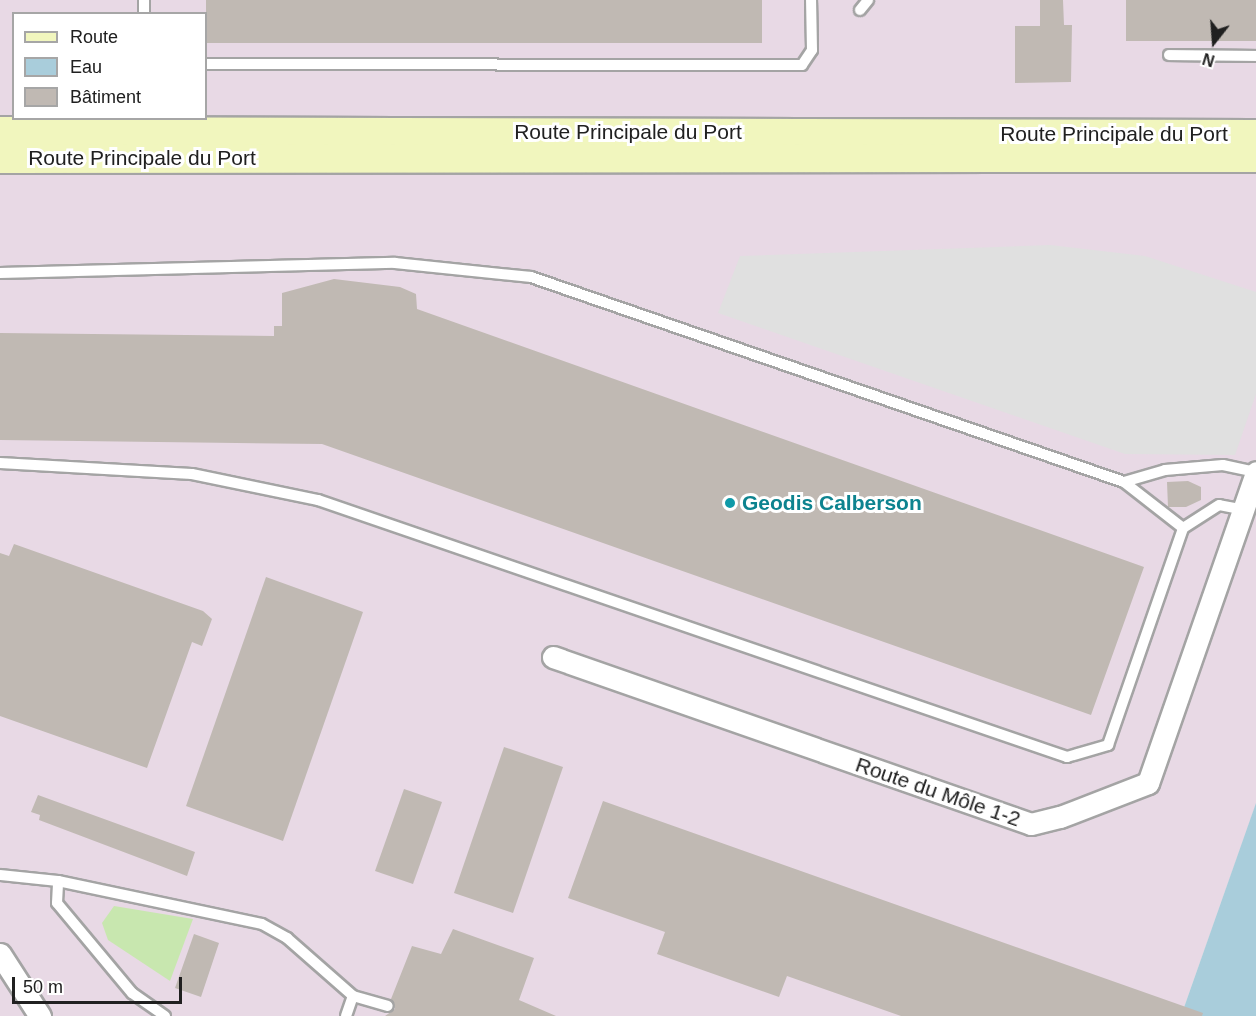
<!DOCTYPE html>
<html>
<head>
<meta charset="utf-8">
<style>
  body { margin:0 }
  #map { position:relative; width:1256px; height:1016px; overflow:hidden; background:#f0ede6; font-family:Helvetica,sans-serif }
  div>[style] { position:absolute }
  .industrial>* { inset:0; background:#e8d9e5 }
  .grass>* { inset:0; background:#c8e7af }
  .parking>* { inset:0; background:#e0e0e0 }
  .water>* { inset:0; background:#a9cddb }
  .building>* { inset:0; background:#c0b9b3 }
  .roads { filter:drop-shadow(2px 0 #a4a4a4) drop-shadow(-2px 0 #a4a4a4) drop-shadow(0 2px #a4a4a4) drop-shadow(0 -2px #a4a4a4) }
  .service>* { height:10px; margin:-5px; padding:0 5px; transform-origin:5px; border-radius:5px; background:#fff }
  .minor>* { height:21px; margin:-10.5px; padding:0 10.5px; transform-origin:10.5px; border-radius:10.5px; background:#fff }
  .secondary>* { height:28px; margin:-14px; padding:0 14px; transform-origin:14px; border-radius:14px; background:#f1f6be }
  .dots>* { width:16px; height:16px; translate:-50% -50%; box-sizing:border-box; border:3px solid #fff; border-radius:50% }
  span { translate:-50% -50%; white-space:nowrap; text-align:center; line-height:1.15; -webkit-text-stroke:6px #fff; paint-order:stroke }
  .street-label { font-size:21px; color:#202020 }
  .culture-label { font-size:21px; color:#0d838f; font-weight:700 }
  .left { translate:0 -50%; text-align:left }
  .legend { position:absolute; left:12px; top:12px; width:195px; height:108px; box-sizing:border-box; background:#fff; border:2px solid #a6a6a6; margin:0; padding:8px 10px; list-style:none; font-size:18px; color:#202020 }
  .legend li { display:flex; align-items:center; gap:12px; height:30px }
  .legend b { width:30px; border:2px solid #a6a6a6 }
  .north { position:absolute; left:1184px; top:12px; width:60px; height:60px; -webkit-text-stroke:4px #fff; paint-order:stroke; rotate:197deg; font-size:16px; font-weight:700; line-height:24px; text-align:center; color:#202020 }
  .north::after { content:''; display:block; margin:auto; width:21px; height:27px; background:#202020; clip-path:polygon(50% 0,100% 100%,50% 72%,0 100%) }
  .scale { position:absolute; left:12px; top:977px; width:170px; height:27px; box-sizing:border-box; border:3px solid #202020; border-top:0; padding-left:8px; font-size:18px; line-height:21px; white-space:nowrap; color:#202020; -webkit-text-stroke:4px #fff; paint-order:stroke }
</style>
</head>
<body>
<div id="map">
  <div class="industrial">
    <div style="clip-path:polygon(evenodd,0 0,1256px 0,1256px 804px,1181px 1016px,0 1016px,0 0,14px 14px,206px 14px,206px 118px,14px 118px,14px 14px)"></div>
  </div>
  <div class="grass">
    <div style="clip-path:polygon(114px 906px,193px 919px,170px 981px,108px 940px,102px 923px)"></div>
  </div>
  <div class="parking">
    <div style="clip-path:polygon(1050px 245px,1145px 256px,1256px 292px,1256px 394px,1235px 455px,1125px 454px,718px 313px,740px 256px)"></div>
  </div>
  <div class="water">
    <div style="clip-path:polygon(1256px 803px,1256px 1016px,1181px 1016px)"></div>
  </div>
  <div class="building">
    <div style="clip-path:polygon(206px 0,762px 0,762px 43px,206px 43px)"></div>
    <div style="clip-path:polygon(1040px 0,1063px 0,1064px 25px,1072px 25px,1071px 82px,1015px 83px,1015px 26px,1040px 26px)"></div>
    <div style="clip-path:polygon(1126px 0,1256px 0,1256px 41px,1126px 41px)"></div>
    <div style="clip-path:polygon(334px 279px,400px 287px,416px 294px,417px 309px,1144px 567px,1091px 715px,322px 444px,0 440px,0 333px,274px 336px,274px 326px,282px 326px,282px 293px)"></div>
    <div style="clip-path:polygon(1188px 481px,1201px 487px,1201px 500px,1186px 507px,1168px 507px,1167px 482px)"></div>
    <div style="clip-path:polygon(14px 544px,203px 611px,212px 619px,202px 646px,192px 642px,147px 768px,0 716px,0 553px,9px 556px)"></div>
    <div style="clip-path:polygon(266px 577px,363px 612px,283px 841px,186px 806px)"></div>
    <div style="clip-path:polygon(504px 747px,563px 767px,513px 913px,454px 893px)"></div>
    <div style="clip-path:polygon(404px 789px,442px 802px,413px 884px,375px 871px)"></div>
    <div style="clip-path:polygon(38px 795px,195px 852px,187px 876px,39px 820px,40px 815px,31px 812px)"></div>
    <div style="clip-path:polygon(603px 801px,1203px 1013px,1202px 1016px,901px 1016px,787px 976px,779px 997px,657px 954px,665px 932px,568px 898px)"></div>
    <div style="clip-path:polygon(453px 929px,534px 958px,519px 1000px,556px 1016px,385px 1016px,395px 1009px,391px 999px,412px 946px,441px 954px)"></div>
    <div style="clip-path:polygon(194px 934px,219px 943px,201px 997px,175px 988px)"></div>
  </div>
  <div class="roads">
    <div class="service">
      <div style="left:860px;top:10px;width:13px;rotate:-51deg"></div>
      <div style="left:144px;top:14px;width:14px;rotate:-90deg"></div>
      <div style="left:1169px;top:55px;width:87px;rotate:0.7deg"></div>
      <div style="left:206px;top:64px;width:596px;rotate:0.1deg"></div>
      <div style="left:802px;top:65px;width:18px;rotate:-56deg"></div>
      <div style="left:812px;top:50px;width:50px;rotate:-91.1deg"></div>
      <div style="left:0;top:273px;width:395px;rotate:-1.5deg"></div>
      <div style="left:395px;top:263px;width:137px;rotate:5.9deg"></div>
      <div style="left:531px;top:277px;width:627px;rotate:19.07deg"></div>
      <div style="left:0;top:463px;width:192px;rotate:3.3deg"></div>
      <div style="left:192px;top:474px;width:129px;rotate:11.7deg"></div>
      <div style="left:318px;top:500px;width:792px;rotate:18.94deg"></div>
      <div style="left:1067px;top:757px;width:43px;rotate:-16.3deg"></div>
      <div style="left:1108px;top:745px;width:230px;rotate:-70.9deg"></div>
      <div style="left:1245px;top:510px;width:26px;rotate:-169deg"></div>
      <div style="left:1219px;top:505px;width:43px;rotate:147.4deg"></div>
      <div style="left:1183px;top:528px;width:75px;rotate:-142.1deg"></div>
      <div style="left:1124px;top:482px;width:43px;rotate:-16.3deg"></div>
      <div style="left:1165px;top:470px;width:58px;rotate:-4.9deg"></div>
      <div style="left:1223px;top:465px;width:34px;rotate:12deg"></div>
      <div style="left:0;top:875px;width:58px;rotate:5.9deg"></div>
      <div style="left:165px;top:1016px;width:40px;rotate:-145.1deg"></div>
      <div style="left:132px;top:993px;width:117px;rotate:-129.8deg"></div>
      <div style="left:57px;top:903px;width:22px;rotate:-87deg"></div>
      <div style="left:58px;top:881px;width:208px;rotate:11.9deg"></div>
      <div style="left:262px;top:924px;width:29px;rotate:29deg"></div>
      <div style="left:287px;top:938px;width:88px;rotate:41.3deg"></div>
      <div style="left:353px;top:996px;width:36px;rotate:16deg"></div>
      <div style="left:346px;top:1016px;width:21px;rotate:-71deg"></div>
    </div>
    <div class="minor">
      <div style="left:553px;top:657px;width:506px;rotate:19.26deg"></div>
      <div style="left:1031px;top:824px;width:30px;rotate:-14deg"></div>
      <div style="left:1060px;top:817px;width:94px;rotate:-21.1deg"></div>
      <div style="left:1148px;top:783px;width:329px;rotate:-70.8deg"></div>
      <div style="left:0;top:954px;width:74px;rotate:57.2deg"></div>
    </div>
    <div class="secondary">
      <div style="left:0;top:131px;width:1256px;rotate:0.14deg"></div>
      <div style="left:0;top:159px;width:1256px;rotate:-0.05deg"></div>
    </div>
  </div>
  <div class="dots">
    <div style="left:730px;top:503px;background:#0f9aa8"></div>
  </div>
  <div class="street-label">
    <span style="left:628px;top:132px">Route Principale du Port</span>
    <span style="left:1114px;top:134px">Route Principale du Port</span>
    <span style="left:142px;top:158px">Route Principale du Port</span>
    <span style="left:938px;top:792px;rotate:19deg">Route du Môle 1-2</span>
  </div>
  <div class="culture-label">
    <span class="left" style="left:742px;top:503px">Geodis Calberson</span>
  </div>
  <ul class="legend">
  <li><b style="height:8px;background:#f1f6be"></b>Route</li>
  <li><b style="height:16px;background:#a9cddb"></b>Eau</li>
  <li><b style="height:16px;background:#c0b9b3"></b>Bâtiment</li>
  </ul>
  <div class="north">N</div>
  <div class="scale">50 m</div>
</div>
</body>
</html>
